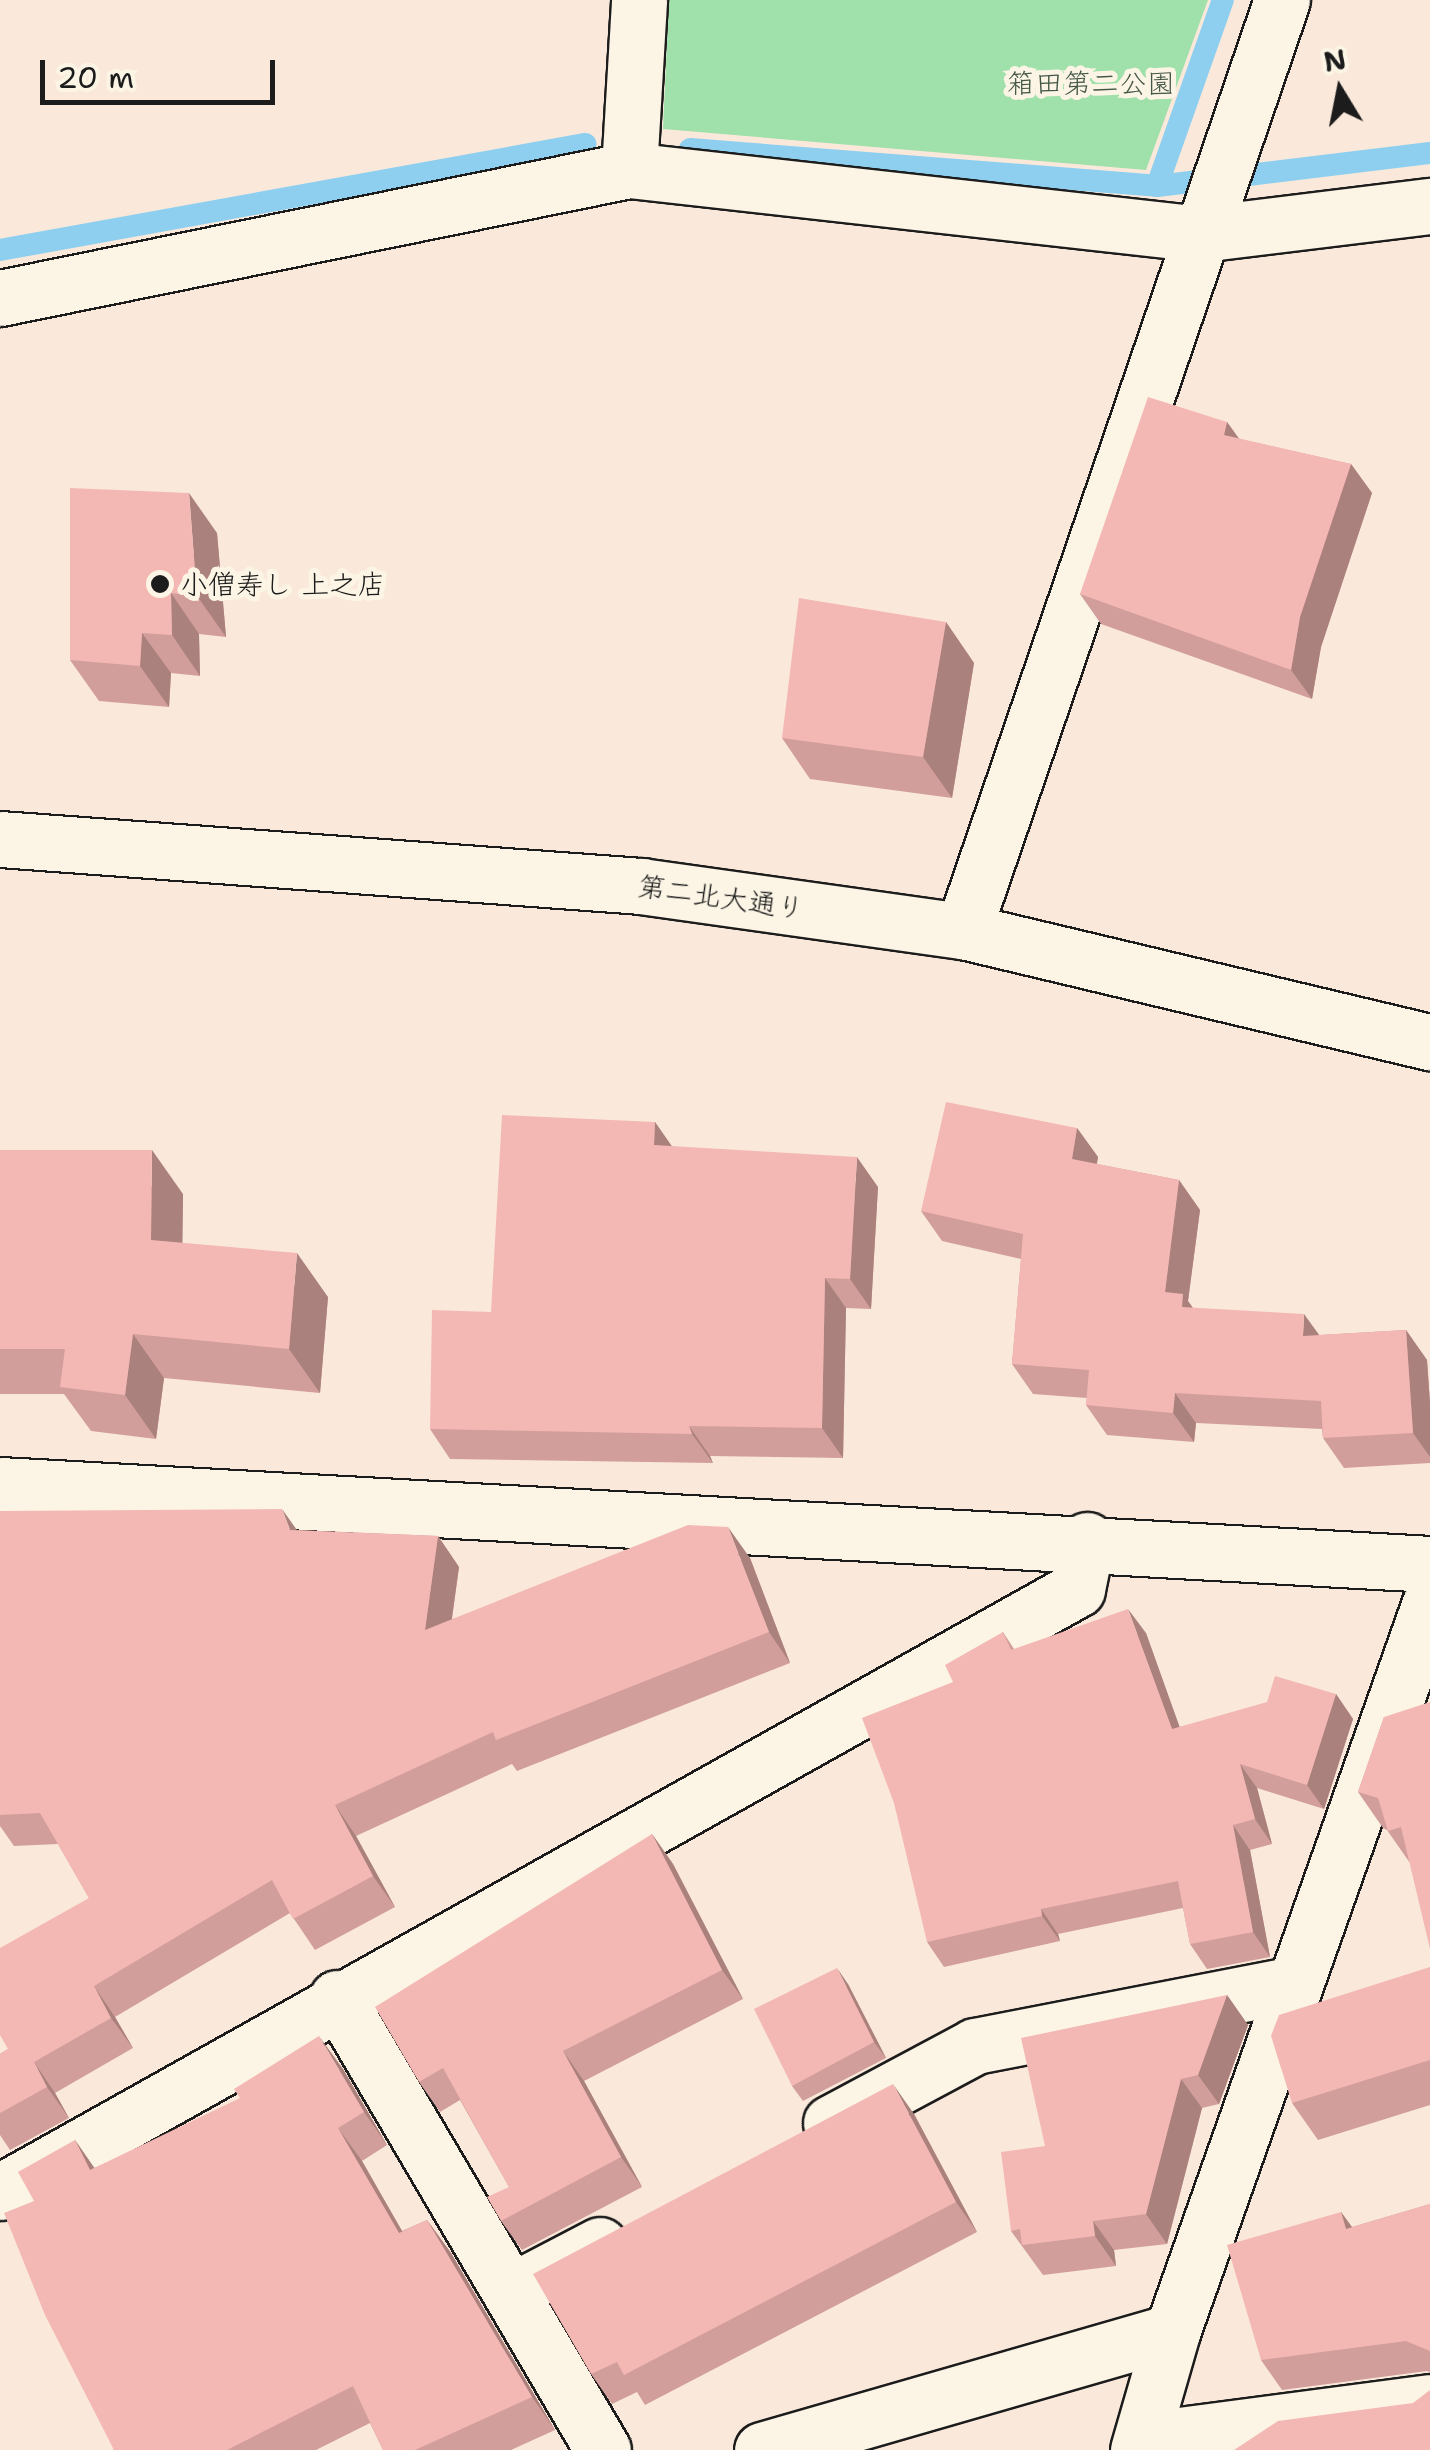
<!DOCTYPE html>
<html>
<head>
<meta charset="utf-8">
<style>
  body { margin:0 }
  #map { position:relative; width:1430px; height:2450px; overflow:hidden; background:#fae9db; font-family:"Shantell Sans","Klee One",sans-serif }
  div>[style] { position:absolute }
  .green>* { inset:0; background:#a0e0aa }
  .stream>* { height:22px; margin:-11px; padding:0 11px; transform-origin:11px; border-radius:11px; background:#8ecff0 }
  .roads { filter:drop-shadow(2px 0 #1c1c1c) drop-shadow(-2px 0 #1c1c1c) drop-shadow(0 2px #1c1c1c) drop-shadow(0 -2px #1c1c1c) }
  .minor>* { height:55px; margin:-27.5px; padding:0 27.5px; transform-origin:27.5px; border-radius:27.5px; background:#fcf5e5 }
  .tertiary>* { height:55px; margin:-27.5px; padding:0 27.5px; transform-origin:27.5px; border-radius:27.5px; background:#fcf5e5 }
  .wall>* { inset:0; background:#d29e9b }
  .shaded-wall>* { inset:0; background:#ab817e }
  .building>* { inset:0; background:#f4b8b4 }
  .dots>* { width:28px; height:28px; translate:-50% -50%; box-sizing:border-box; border:5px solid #fcf5e5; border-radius:50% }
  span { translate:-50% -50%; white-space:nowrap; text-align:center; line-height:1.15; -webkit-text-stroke:10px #fcf5e5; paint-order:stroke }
  .park-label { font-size:28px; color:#445747 }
  .poi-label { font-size:28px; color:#1c1c1c }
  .left { translate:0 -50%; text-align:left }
  .street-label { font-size:28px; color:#1c1c1c }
  .north { position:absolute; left:1290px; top:40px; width:100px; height:100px; -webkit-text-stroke:8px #fcf5e5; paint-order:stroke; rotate:350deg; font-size:28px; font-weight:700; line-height:40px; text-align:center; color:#1c1c1c }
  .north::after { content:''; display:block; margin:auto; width:35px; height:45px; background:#1c1c1c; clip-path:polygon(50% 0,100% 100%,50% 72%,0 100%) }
  .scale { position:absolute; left:40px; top:60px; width:235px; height:45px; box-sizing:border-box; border:5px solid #1c1c1c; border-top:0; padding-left:12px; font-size:30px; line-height:35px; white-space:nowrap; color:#1c1c1c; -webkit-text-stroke:8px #fcf5e5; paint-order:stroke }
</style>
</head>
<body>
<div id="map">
  <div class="green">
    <div style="clip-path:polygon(669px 0,1208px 0,1146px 170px,663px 129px)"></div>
  </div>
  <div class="stream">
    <div style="left:690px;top:149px;width:468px;rotate:4.5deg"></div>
    <div style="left:1157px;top:186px;width:275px;rotate:-6.9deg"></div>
    <div style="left:1157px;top:186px;width:197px;rotate:-70.5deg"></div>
    <div style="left:0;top:250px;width:595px;rotate:-10.27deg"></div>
  </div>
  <div class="roads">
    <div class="minor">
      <div style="left:629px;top:170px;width:170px;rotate:-86.6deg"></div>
      <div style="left:0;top:298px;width:642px;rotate:-11.5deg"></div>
      <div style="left:629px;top:170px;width:576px;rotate:6.38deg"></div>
      <div style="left:1201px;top:234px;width:231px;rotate:-7deg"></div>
      <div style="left:963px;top:931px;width:984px;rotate:-71.09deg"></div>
      <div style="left:0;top:1485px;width:1432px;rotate:3.16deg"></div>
      <div style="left:337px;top:1998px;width:524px;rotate:59.52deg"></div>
      <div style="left:831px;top:2123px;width:163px;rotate:-28.1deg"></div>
      <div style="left:975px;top:2046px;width:324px;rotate:-11deg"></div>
      <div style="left:0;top:2192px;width:1234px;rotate:-29.24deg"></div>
      <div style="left:1077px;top:1589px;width:50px;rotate:-78.5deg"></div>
      <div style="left:512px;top:2291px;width:99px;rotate:-27.6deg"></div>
      <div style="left:1142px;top:2440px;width:290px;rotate:-7.5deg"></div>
      <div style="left:762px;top:2450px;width:427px;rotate:-16.1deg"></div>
      <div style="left:1138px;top:2450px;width:123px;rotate:-73.9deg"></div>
      <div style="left:1172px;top:2332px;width:773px;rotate:-70.51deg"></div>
    </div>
    <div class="tertiary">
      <div style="left:0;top:839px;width:643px;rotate:4.19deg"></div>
      <div style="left:641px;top:886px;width:325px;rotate:8deg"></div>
      <div style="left:963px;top:931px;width:480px;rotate:13.4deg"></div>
    </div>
  </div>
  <div class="wall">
    <div style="clip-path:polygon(1227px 422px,1239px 439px,1351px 464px,1372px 493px,1321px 647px,1312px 699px,1101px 624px,1080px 594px)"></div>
    <div style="clip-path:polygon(217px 533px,226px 637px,199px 634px,200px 676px,171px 673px,169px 707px,99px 701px,70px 660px)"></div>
    <div style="clip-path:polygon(946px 622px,974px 663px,952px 798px,810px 779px,782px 738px)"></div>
    <div style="clip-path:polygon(655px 1122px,671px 1146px,878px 1187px,871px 1309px,846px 1308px,843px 1458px,710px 1456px,713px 1463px,450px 1459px,430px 1429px,491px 1312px)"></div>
    <div style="clip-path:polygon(1077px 1128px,1098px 1157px,1097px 1164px,1179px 1180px,1200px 1210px,1188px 1301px,1193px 1308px,1319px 1335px,1406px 1330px,1427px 1360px,1430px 1403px,1430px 1463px,1344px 1468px,1323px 1438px,1322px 1429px,1196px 1423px,1194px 1442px,1107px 1435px,1086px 1405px,1087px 1398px,1033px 1394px,1012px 1364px,1021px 1259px,942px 1241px,921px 1211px)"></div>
    <div style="clip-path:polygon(0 1150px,183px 1194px,182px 1243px,328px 1297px,320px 1393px,164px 1378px,156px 1439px,91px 1431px,64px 1394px,0 1394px)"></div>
    <div style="clip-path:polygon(0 1511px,297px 1530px,438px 1536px,459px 1567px,452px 1619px,750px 1558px,790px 1663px,517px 1771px,512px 1764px,356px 1836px,395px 1907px,315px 1950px,290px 1913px,115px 2017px,133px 2048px,55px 2093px,69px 2118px,10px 2150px,0 2135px,0 2054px,8px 2049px,89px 1898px,58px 1844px,14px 1846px,0 1826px)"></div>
    <div style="clip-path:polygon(1003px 1632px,1014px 1649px,1146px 1633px,1179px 1727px,1336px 1694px,1353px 1719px,1324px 1809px,1257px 1788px,1272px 1844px,1250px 1850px,1270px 1957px,1207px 1969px,1190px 1944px,1183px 1908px,1058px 1934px,1060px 1941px,944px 1967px,927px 1942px,953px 1682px)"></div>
    <div style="clip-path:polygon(1384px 1717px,1410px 1863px,1387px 1830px,1383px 1828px,1358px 1792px)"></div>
    <div style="clip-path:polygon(652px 1834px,673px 1864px,743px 1999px,584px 2081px,642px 2187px,522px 2250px,501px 2221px,509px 2187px,460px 2100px,440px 2112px,419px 2082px)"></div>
    <div style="clip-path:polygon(1430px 1967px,1430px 2105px,1318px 2140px,1292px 2103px)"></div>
    <div style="clip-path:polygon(848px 1984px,886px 2058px,803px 2101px,792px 2086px)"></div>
    <div style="clip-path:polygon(1227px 1995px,1248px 2025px,1219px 2104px,1202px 2108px,1167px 2244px,1114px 2250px,1116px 2266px,1043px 2275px,1011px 2231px,1045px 2146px)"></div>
    <div style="clip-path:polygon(343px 2069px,387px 2145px,362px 2161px,402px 2231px,427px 2220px,451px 2253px,555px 2430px,511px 2450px,383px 2450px,370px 2423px,316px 2450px,114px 2450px,34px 2201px,75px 2140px,94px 2168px)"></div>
    <div style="clip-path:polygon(914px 2114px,977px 2232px,645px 2405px,637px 2392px,612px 2404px,591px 2374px)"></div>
    <div style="clip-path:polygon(1430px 2204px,1430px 2372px,1427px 2371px,1282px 2390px,1261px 2360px,1341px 2212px,1352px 2227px)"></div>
  </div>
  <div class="shaded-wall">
    <div style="clip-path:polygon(1227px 422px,1248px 451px,1224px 435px)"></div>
    <div style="clip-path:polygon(1351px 464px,1372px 493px,1321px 647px,1312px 699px,1291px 670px,1300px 617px)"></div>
    <div style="clip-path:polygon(189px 493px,217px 533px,226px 637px,197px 596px)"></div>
    <div style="clip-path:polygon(171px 593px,199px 634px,200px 676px,172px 635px)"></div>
    <div style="clip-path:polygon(946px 622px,974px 663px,952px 798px,923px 757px)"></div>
    <div style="clip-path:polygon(142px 633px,171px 673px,169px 707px,140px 666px)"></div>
    <div style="clip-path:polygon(655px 1122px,676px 1152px,654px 1145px)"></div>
    <div style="clip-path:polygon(1077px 1128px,1098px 1157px,1092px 1189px,1072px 1159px)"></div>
    <div style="clip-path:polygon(152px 1150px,183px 1194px,182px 1285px,151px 1240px)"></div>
    <div style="clip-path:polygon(857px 1157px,878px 1187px,871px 1309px,850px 1279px)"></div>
    <div style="clip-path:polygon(1179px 1180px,1200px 1210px,1188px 1301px,1204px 1324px,1165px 1292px)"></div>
    <div style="clip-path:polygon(297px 1253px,328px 1297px,320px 1393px,289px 1349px)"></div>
    <div style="clip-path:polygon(825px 1278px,846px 1308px,843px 1458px,822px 1428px)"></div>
    <div style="clip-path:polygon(1304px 1314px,1325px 1343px,1303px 1336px)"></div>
    <div style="clip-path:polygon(1406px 1330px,1427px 1360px,1430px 1403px,1430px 1457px,1413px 1433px)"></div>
    <div style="clip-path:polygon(133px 1334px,164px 1378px,156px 1439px,125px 1395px)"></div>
    <div style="clip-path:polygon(1175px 1393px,1196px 1423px,1194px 1442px,1173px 1413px)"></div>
    <div style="clip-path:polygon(689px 1426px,710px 1456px,713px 1463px,692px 1434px)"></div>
    <div style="clip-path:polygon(282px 1509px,304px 1540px,290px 1530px)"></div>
    <div style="clip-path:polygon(728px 1527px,750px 1558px,790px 1663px,769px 1632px)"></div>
    <div style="clip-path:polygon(438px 1536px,459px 1567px,446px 1660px,425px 1630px)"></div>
    <div style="clip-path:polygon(1128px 1609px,1146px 1633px,1189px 1753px,1172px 1729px)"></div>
    <div style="clip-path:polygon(1336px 1694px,1353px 1719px,1324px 1809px,1307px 1785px)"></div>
    <div style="clip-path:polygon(1240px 1764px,1257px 1788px,1272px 1844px,1255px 1819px)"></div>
    <div style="clip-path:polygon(335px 1805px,356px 1836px,395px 1907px,373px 1876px)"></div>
    <div style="clip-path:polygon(1233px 1825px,1250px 1850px,1270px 1957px,1253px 1932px)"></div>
    <div style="clip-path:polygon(652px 1834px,673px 1864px,743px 1999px,722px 1970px)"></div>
    <div style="clip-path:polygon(1041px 1909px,1058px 1934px,1060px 1941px,1042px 1916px)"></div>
    <div style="clip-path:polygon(837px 1968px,848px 1984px,886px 2058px,874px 2042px)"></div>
    <div style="clip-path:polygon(94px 1986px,115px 2017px,133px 2048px,111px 2018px)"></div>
    <div style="clip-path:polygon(1227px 1995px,1248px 2025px,1219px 2104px,1198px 2075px)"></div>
    <div style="clip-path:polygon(319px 2036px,343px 2069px,387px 2145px,364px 2112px)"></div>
    <div style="clip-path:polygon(563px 2051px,584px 2081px,642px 2187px,621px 2157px)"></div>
    <div style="clip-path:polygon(34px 2062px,55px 2093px,69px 2118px,47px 2087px)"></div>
    <div style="clip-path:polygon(1181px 2079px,1202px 2108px,1167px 2244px,1146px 2214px)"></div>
    <div style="clip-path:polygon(893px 2084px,914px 2114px,977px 2232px,956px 2202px)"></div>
    <div style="clip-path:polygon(338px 2128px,362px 2161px,422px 2266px,399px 2233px)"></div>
    <div style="clip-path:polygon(75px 2140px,98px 2173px,90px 2170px)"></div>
    <div style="clip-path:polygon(1341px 2212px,1362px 2241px,1346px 2229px)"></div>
    <div style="clip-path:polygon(427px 2220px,451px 2253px,555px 2430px,532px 2397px)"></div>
    <div style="clip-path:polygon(1093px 2221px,1114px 2250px,1116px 2266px,1095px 2236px)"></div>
  </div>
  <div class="building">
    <div style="clip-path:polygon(1148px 397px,1227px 422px,1224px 435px,1351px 464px,1300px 617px,1291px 670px,1080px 594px)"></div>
    <div style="clip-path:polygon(70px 488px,189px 493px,197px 596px,171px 593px,172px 635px,142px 633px,140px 666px,70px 660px)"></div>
    <div style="clip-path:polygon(799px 598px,946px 622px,923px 757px,782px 738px)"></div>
    <div style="clip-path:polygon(946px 1102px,1077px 1128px,1072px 1159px,1179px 1180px,1165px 1292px,1183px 1294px,1182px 1307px,1304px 1314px,1303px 1336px,1406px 1330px,1413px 1433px,1323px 1438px,1321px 1401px,1175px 1393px,1173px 1413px,1086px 1405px,1089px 1370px,1012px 1364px,1023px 1234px,921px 1211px)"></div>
    <div style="clip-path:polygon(502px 1115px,655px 1122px,654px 1145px,857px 1157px,850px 1279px,825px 1278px,822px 1428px,689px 1426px,692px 1434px,430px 1429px,432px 1310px,491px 1312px)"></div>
    <div style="clip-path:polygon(0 1150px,152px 1150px,151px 1240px,297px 1253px,289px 1349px,133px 1334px,125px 1395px,60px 1387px,65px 1349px,0 1349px)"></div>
    <div style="clip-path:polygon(282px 1509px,290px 1530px,438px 1536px,425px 1630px,688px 1525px,728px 1527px,769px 1632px,496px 1740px,493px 1732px,335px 1805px,373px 1876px,293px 1919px,272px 1880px,94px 1986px,111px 2018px,34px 2062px,47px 2087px,0 2113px,0 2054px,8px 2049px,0 2035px,0 1948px,89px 1898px,40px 1813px,0 1815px,0 1511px)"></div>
    <div style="clip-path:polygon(1128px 1609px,1172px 1729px,1267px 1702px,1275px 1676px,1336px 1694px,1307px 1785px,1240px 1764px,1255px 1819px,1233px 1825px,1253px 1932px,1190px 1944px,1178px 1881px,1041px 1909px,1042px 1916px,927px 1942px,894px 1803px,862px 1718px,953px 1682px,945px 1665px,1003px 1632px,1011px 1650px)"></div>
    <div style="clip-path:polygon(1430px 1702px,1430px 1949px,1401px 1827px,1388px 1831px,1378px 1798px,1358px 1792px,1384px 1717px)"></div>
    <div style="clip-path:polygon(652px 1834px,722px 1970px,563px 2051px,621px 2157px,501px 2221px,487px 2197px,509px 2187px,443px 2068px,419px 2082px,375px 2007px)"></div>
    <div style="clip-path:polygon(1430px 1967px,1430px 2060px,1292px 2103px,1271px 2036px,1279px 2015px)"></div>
    <div style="clip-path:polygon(837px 1968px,874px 2042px,792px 2086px,754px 2009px)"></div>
    <div style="clip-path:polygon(1227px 1995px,1198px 2075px,1181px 2079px,1146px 2214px,1093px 2221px,1095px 2236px,1022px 2245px,1020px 2229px,1011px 2231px,1001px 2152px,1045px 2146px,1021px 2038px)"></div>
    <div style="clip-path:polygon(319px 2036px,364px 2112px,338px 2128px,399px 2233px,427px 2220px,532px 2397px,415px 2450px,383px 2450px,353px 2386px,227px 2450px,114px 2450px,45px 2315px,4px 2213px,34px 2201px,18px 2172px,75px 2140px,90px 2170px,240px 2098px,234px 2089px)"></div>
    <div style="clip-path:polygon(893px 2084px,956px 2202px,624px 2375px,617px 2362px,591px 2374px,533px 2274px)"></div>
    <div style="clip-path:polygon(1430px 2204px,1430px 2351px,1406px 2341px,1261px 2360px,1227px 2245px,1341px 2212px,1346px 2229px)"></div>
    <div style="clip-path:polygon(1430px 2390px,1430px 2450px,1234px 2450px,1278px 2421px,1413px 2403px)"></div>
  </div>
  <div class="dots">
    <div style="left:160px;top:584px;background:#1c1c1c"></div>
  </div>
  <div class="park-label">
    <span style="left:1091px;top:83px">箱田第二公園</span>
  </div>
  <div class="poi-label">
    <span class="left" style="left:180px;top:584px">小僧寿し 上之店</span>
  </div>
  <div class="street-label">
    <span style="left:721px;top:897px;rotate:8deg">第二北大通り</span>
  </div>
  <div class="north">N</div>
  <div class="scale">20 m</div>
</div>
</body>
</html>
